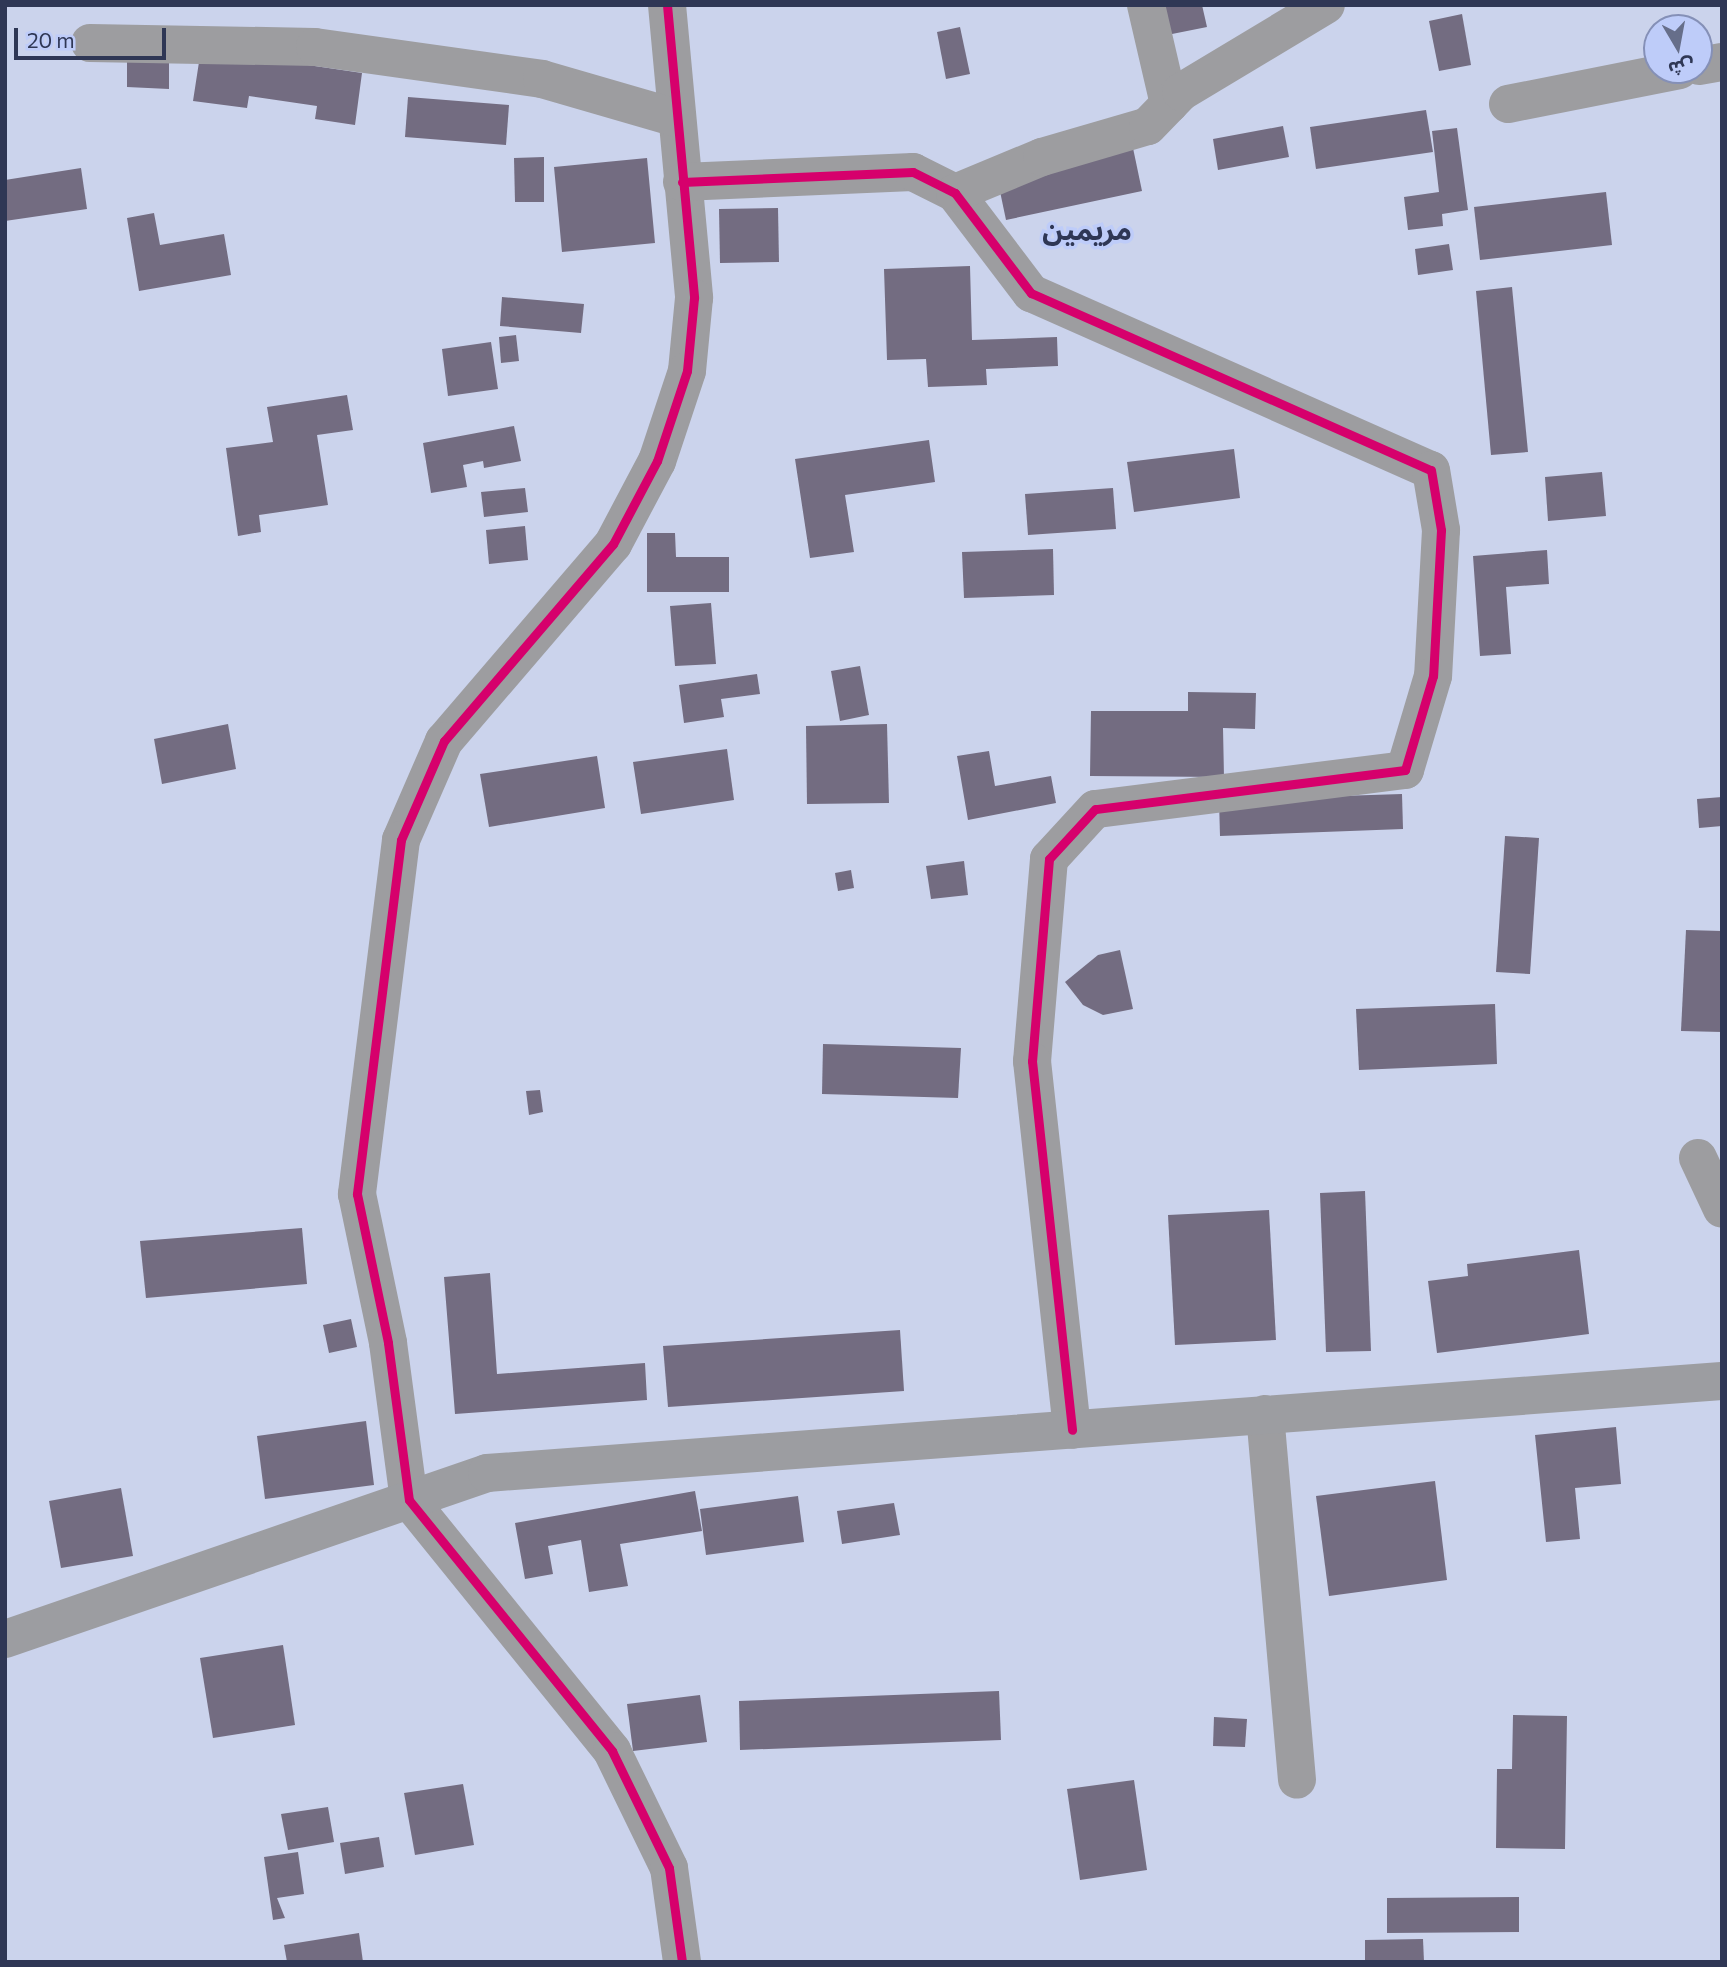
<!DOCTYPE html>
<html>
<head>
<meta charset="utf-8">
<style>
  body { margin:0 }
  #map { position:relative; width:1727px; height:1967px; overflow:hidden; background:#cbd3ec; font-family:Commissioner,"Noto Sans Arabic",sans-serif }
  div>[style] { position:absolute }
  .building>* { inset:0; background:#736c81 }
  .street>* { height:38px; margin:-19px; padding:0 19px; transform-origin:19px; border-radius:19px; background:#9d9da0 }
  .secondary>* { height:38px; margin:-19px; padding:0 19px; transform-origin:19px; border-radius:19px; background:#9c9da1 }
  .cycleway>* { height:9px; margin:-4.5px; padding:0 4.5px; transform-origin:4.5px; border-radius:4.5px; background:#d6006c }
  span { translate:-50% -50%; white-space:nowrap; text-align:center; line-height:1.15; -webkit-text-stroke:7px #beccf9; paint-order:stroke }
  .quarter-label { font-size:28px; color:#2f3755; font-weight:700 }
  .frame { position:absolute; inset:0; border:7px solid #2f3755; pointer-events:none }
  .north { position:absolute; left:1643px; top:14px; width:70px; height:70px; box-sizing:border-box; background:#beccf9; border:2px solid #8590b7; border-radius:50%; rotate:170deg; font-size:19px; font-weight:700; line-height:28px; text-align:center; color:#2f3755 }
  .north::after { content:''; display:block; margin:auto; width:24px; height:32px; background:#666e8a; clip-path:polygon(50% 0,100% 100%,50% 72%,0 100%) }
  .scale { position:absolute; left:14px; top:28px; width:152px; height:32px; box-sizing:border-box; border:4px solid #2f3755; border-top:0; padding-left:9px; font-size:21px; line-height:24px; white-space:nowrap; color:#2f3755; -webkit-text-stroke:5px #beccf9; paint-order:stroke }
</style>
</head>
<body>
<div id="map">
  <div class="building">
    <div style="clip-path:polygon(1155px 5px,1202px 5px,1207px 27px,1162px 36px)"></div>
    <div style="clip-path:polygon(1462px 14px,1471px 65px,1439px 71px,1429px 21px)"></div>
    <div style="clip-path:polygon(960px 27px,970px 74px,946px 79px,937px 32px)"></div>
    <div style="clip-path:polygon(201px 49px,362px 73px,355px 125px,315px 119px,317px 106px,249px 96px,247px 108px,193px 101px)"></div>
    <div style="clip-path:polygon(127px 53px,169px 54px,169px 89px,127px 87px)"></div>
    <div style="clip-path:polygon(408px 97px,509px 105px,506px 145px,405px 137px)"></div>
    <div style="clip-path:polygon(1426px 110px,1433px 152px,1316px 169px,1310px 127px)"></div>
    <div style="clip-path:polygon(1283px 126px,1289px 157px,1218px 170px,1213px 139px)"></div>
    <div style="clip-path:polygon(1457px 128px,1468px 210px,1442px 214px,1443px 226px,1408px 230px,1404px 197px,1439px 192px,1432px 131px)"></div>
    <div style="clip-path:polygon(1133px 148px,1142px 191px,1006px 220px,997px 177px)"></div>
    <div style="clip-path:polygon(544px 157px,544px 202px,515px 202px,514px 158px)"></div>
    <div style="clip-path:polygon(647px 158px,655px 243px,562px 252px,554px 167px)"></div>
    <div style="clip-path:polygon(81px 168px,87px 209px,5px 221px,5px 180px)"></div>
    <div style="clip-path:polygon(1606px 192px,1612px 245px,1480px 260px,1474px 207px)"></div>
    <div style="clip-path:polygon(778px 208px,779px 262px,720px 263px,719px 209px)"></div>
    <div style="clip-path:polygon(154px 213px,160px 245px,224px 234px,231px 275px,139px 291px,127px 218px)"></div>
    <div style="clip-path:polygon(1449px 244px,1453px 270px,1418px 275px,1415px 249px)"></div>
    <div style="clip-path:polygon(970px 266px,972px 340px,1057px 337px,1058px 366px,986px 369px,987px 385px,928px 387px,926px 359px,887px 360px,884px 269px)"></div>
    <div style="clip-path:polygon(1512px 287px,1528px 452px,1491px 455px,1476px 291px)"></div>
    <div style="clip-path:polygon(502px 297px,584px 304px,581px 333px,500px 326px)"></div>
    <div style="clip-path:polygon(516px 335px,519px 361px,501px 363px,499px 337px)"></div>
    <div style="clip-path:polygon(491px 342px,498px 389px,448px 396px,442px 349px)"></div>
    <div style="clip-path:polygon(347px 395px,353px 430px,317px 435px,328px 505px,259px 515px,261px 532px,238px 536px,226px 448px,273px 442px,267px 407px)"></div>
    <div style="clip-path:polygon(514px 426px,521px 461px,484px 468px,483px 461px,463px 465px,467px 487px,431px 493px,423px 443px)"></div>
    <div style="clip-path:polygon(929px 440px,935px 482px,845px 495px,854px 552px,810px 558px,795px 459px)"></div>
    <div style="clip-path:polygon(1234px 449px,1240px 498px,1134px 512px,1127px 462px)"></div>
    <div style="clip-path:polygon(1602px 472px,1606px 516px,1548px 521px,1545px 477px)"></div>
    <div style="clip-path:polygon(525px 488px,528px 512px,484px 517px,481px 492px)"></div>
    <div style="clip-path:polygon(1113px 488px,1116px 529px,1028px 535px,1025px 494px)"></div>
    <div style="clip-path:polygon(525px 526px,528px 560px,489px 564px,486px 530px)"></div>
    <div style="clip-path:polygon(647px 533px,675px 533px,676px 557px,729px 557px,729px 592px,647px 592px)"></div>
    <div style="clip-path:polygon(1053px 549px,1054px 595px,964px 598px,962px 552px)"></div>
    <div style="clip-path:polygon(1547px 550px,1549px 584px,1506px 587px,1511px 654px,1480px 656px,1473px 556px)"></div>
    <div style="clip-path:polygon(711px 603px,716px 664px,675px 666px,670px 606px)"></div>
    <div style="clip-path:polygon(860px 666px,869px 715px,840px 721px,831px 671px)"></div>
    <div style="clip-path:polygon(757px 674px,760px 694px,721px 699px,724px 717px,684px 723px,679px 685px)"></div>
    <div style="clip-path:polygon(1188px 692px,1256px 693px,1255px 729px,1223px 728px,1224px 777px,1090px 776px,1091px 711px,1188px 711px)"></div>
    <div style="clip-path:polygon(228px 724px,236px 769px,162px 784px,154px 739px)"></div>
    <div style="clip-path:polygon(887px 724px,889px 803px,807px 804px,806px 726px)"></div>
    <div style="clip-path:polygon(727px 749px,734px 800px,641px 814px,633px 762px)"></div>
    <div style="clip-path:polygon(989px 751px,995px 786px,1051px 776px,1056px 803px,968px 820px,957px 756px)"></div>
    <div style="clip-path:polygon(597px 756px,605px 808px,489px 827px,480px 774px)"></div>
    <div style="clip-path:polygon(1402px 794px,1403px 829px,1220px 836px,1219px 800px)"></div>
    <div style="clip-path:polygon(1722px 797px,1722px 826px,1699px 828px,1697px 799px)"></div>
    <div style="clip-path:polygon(1505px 836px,1539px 838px,1530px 974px,1496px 972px)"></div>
    <div style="clip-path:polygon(964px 861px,968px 895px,931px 899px,926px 866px)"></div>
    <div style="clip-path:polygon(851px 870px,854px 888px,838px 891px,835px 873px)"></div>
    <div style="clip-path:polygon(1686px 930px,1722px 931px,1722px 1032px,1681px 1031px)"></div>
    <div style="clip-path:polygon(1120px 950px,1133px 1009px,1103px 1015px,1083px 1005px,1065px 982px,1098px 955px)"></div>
    <div style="clip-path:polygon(1495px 1004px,1497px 1064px,1359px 1070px,1356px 1009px)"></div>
    <div style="clip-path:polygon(823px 1044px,961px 1048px,958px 1098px,822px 1094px)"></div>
    <div style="clip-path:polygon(540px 1090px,543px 1112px,529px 1115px,526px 1091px)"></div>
    <div style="clip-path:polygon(1365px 1191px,1371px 1351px,1326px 1352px,1320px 1193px)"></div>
    <div style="clip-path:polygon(1269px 1210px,1276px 1340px,1175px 1345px,1168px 1215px)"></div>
    <div style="clip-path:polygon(302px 1228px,307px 1284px,146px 1298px,140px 1241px)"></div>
    <div style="clip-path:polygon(1579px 1250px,1589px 1334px,1437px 1353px,1428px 1281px,1468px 1276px,1467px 1264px)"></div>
    <div style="clip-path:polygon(490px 1273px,497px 1374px,645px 1363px,647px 1400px,455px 1414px,444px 1277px)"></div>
    <div style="clip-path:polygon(351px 1319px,357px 1347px,329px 1353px,323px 1325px)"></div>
    <div style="clip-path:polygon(900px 1330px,904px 1391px,668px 1407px,663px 1346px)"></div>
    <div style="clip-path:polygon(366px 1421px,374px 1485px,265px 1499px,257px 1436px)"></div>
    <div style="clip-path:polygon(1616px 1427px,1621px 1484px,1575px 1488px,1580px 1539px,1546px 1542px,1535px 1435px)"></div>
    <div style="clip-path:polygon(1435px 1481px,1447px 1580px,1329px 1596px,1316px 1496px)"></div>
    <div style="clip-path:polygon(121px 1488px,133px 1556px,61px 1568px,49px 1501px)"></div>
    <div style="clip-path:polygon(695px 1491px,702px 1531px,620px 1544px,628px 1586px,589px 1592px,581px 1540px,548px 1546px,553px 1574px,525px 1579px,515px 1523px)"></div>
    <div style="clip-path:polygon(798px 1496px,804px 1542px,706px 1555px,700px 1509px)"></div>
    <div style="clip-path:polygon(894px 1503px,900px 1535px,842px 1544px,837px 1511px)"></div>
    <div style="clip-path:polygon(283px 1645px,295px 1725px,213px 1738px,200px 1658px)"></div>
    <div style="clip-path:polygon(999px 1691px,1001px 1740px,740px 1750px,739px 1701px)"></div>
    <div style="clip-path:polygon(700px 1695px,707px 1742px,633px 1751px,627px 1704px)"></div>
    <div style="clip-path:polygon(1513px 1715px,1567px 1716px,1565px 1849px,1496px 1848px,1497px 1769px,1512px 1769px)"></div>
    <div style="clip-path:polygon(1214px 1717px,1247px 1719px,1245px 1747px,1213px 1746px)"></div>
    <div style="clip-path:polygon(1134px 1780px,1147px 1870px,1080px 1880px,1067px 1789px)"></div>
    <div style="clip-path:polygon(463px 1784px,474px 1845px,415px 1855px,404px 1793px)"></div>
    <div style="clip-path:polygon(328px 1807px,334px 1842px,288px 1850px,281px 1814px)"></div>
    <div style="clip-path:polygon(379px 1837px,384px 1867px,345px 1874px,340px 1843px)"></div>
    <div style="clip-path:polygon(298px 1852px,304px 1894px,277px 1898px,285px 1918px,273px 1920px,264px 1857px)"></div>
    <div style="clip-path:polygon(1519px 1897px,1519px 1932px,1387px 1933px,1387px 1898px)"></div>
    <div style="clip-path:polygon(359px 1933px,363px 1962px,287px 1962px,284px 1945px)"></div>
    <div style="clip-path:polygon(1423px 1939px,1424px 1962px,1365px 1962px,1365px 1940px)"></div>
  </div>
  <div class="street">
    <div style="left:667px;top:5px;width:294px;rotate:84.7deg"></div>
    <div style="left:694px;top:298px;width:73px;rotate:95.5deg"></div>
    <div style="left:687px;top:371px;width:95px;rotate:108.4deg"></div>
    <div style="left:657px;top:461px;width:94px;rotate:117.9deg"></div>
    <div style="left:613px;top:544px;width:260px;rotate:130.6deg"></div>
    <div style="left:444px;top:741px;width:108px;rotate:113.5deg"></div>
    <div style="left:401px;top:840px;width:357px;rotate:97.1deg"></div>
    <div style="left:357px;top:1194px;width:152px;rotate:78.2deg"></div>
    <div style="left:388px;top:1343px;width:158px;rotate:82.4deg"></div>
    <div style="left:409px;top:1500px;width:323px;rotate:51deg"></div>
    <div style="left:612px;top:1751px;width:130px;rotate:64deg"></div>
    <div style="left:669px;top:1868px;width:95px;rotate:82.1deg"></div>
    <div style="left:1146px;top:5px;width:102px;rotate:76.9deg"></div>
    <div style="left:90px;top:43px;width:225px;rotate:1deg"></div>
    <div style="left:315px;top:47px;width:229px;rotate:8deg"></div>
    <div style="left:542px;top:79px;width:140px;rotate:16.2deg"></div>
    <div style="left:1699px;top:66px;width:23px;rotate:-10deg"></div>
    <div style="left:1508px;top:104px;width:175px;rotate:-11.2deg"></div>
    <div style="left:682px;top:182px;width:231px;rotate:-2.5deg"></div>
    <div style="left:913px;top:172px;width:47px;rotate:26.6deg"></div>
    <div style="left:955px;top:193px;width:126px;rotate:52.8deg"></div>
    <div style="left:1031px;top:293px;width:437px;rotate:23.9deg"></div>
    <div style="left:1431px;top:470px;width:61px;rotate:80.5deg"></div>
    <div style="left:1441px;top:530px;width:146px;rotate:93.1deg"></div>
    <div style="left:1433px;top:676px;width:98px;rotate:106.6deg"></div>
    <div style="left:1405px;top:770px;width:312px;rotate:172.8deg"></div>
    <div style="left:1095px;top:809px;width:68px;rotate:132.6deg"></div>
    <div style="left:1049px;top:859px;width:203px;rotate:94.8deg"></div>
    <div style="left:1032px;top:1061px;width:371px;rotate:83.8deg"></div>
    <div style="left:955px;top:193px;width:94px;rotate:-22.5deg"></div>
    <div style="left:1042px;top:157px;width:110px;rotate:-16.3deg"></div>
    <div style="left:1148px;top:126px;width:47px;rotate:-45.9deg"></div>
    <div style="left:1181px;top:92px;width:169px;rotate:-31deg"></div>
    <div style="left:1698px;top:1158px;width:56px;rotate:64.8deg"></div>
    <div style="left:1265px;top:1414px;width:367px;rotate:85deg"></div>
  </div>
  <div class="secondary">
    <div style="left:5px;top:1639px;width:510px;rotate:-19deg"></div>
    <div style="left:487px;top:1473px;width:1238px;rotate:-4.26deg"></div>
  </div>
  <div class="cycleway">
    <div style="left:667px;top:5px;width:294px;rotate:84.7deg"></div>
    <div style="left:694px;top:298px;width:73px;rotate:95.5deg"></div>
    <div style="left:687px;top:371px;width:95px;rotate:108.4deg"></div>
    <div style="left:657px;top:461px;width:94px;rotate:117.9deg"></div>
    <div style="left:613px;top:544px;width:260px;rotate:130.6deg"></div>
    <div style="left:444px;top:741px;width:108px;rotate:113.5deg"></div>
    <div style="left:401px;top:840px;width:357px;rotate:97.1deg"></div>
    <div style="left:357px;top:1194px;width:152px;rotate:78.2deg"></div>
    <div style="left:388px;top:1343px;width:158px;rotate:82.4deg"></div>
    <div style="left:409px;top:1500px;width:323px;rotate:51deg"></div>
    <div style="left:612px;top:1751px;width:130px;rotate:64deg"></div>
    <div style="left:669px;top:1868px;width:95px;rotate:82.1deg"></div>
    <div style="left:682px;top:182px;width:231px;rotate:-2.5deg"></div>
    <div style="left:913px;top:172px;width:47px;rotate:26.6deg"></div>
    <div style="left:955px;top:193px;width:126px;rotate:52.8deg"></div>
    <div style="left:1031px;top:293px;width:437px;rotate:23.9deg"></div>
    <div style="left:1431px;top:470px;width:61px;rotate:80.5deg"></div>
    <div style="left:1441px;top:530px;width:146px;rotate:93.1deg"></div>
    <div style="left:1433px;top:676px;width:98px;rotate:106.6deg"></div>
    <div style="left:1405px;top:770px;width:312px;rotate:172.8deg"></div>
    <div style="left:1095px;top:809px;width:68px;rotate:132.6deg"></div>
    <div style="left:1049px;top:859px;width:203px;rotate:94.8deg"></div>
    <div style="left:1032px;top:1061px;width:371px;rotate:83.8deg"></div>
  </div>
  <div class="quarter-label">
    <span style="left:1087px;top:229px">مريمين</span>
  </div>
  <div class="frame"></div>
  <div class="north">ش</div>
  <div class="scale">20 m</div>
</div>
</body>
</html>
